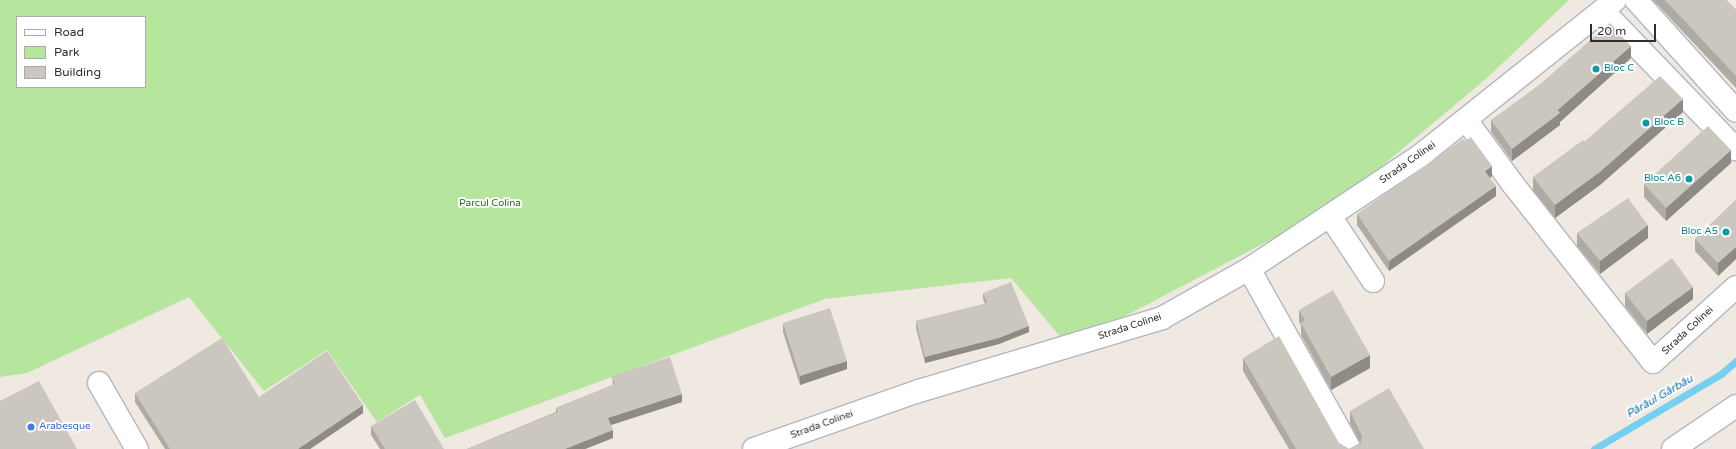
<!DOCTYPE html>
<html>
<head>
<meta charset="utf-8">
<style>
  body { margin:0 }
  #map { position:relative; width:1736px; height:449px; overflow:hidden; background:#efe9e1; font-family:"Varela Round",sans-serif }
  div>[style] { position:absolute }
  .green>* { inset:0; background:#b6e59e }
  .stream>* { height:7px; margin:-3.5px; padding:0 3.5px; transform-origin:3.5px; border-radius:3.5px; background:#75cff0 }
  .roads { filter:drop-shadow(1px 0 #b4b7c1) drop-shadow(-1px 0 #b4b7c1) drop-shadow(0 1px #b4b7c1) drop-shadow(0 -1px #b4b7c1) }
  .minor>* { height:22px; margin:-11px; padding:0 11px; transform-origin:11px; border-radius:11px; background:#fff }
  .wall>* { inset:0; background:#afaba4 }
  .shaded-wall>* { inset:0; background:#8e8b86 }
  .building>* { inset:0; background:#cbc7bf }
  .dots>* { width:11px; height:11px; translate:-50% -50%; box-sizing:border-box; border:2px solid #fff; border-radius:50% }
  span { translate:-50% -50%; white-space:nowrap; text-align:center; line-height:1.15; -webkit-text-stroke:4px #fff; paint-order:stroke }
  .culture-label { font-size:10px; color:#0d838f }
  .left { translate:0 -50%; text-align:left }
  .right { translate:-100% -50%; text-align:right }
  .street-label { font-size:10px; color:#2e2e2e }
  .park-label { font-size:10px; color:#2c6e1b }
  .shop-label { font-size:10px; color:#366cbe }
  .water-label { font-size:11px; color:#0d6fa3; font-style:italic }
  .legend { position:absolute; left:16px; top:16px; width:130px; height:72px; box-sizing:border-box; background:#fff; border:1px solid #ababab; margin:0; padding:5px 7px; list-style:none; font-size:12px; color:#2e2e2e }
  .legend li { display:flex; align-items:center; gap:8px; height:20px }
  .legend b { width:20px; border:1px solid #ababab }
  .scale { position:absolute; left:1590px; top:24px; width:66px; height:18px; box-sizing:border-box; border:2px solid #2e2e2e; border-top:0; padding-left:5px; font-size:12px; line-height:14px; white-space:nowrap; color:#2e2e2e; -webkit-text-stroke:3px #fff; paint-order:stroke }
</style>
</head>
<body>
<div id="map">
  <div class="green">
    <div style="clip-path:polygon(evenodd,0 0,1569px 0,1487px 78px,1333px 207px,1068px 346px,1011px 278px,825px 299px,445px 438px,420px 395px,377px 422px,327px 350px,264px 391px,189px 297px,27px 373px,0 377px,0 0,17px 17px,145px 17px,145px 87px,17px 87px,17px 17px)"></div>
  </div>
  <div class="stream">
    <div style="left:1594px;top:449px;width:147px;rotate:-30.6deg"></div>
    <div style="left:1721px;top:374px;width:20px;rotate:-41deg"></div>
  </div>
  <div class="roads">
    <div class="minor">
      <div style="left:1636px;top:0;width:149px;rotate:48deg"></div>
      <div style="left:1603px;top:11px;width:192px;rotate:46.1deg"></div>
      <div style="left:1467px;top:121px;width:77px;rotate:54deg"></div>
      <div style="left:1512px;top:183px;width:228px;rotate:51.8deg"></div>
      <div style="left:1653px;top:362px;width:112px;rotate:-42.1deg"></div>
      <div style="left:1330px;top:216px;width:78px;rotate:56.5deg"></div>
      <div style="left:1249px;top:269px;width:206px;rotate:60.7deg"></div>
      <div style="left:99px;top:383px;width:76px;rotate:60.1deg"></div>
      <div style="left:754px;top:449px;width:175px;rotate:-19.4deg"></div>
      <div style="left:919px;top:391px;width:254px;rotate:-16.7deg"></div>
      <div style="left:1162px;top:318px;width:100px;rotate:-29.4deg"></div>
      <div style="left:1249px;top:269px;width:206px;rotate:-33.5deg"></div>
      <div style="left:1421px;top:155px;width:248px;rotate:-38.6deg"></div>
      <div style="left:1673px;top:449px;width:76px;rotate:-34.3deg"></div>
    </div>
  </div>
  <div class="wall">
    <div style="clip-path:polygon(1653px 0,1726px 0,1736px 10px,1736px 88px)"></div>
    <div style="clip-path:polygon(1631px 58px,1560px 122px,1560px 125px,1512px 161px,1491px 132px,1491px 120px)"></div>
    <div style="clip-path:polygon(1683px 112px,1600px 185px,1555px 218px,1533px 190px,1533px 177px,1584px 142px)"></div>
    <div style="clip-path:polygon(1731px 163px,1666px 221px,1644px 197px,1644px 184px)"></div>
    <div style="clip-path:polygon(1492px 176px,1490px 178px,1496px 196px,1389px 271px,1357px 225px,1357px 214px)"></div>
    <div style="clip-path:polygon(1736px 200px,1736px 259px,1718px 276px,1695px 251px,1695px 239px)"></div>
    <div style="clip-path:polygon(1577px 233px,1648px 238px,1600px 274px,1577px 246px)"></div>
    <div style="clip-path:polygon(983px 293px,1029px 332px,999px 344px,925px 363px,916px 328px,916px 321px,985px 304px,983px 299px)"></div>
    <div style="clip-path:polygon(1625px 293px,1693px 299px,1647px 334px,1625px 306px)"></div>
    <div style="clip-path:polygon(1299px 310px,1370px 368px,1331px 390px,1301px 335px,1301px 325px,1299px 322px)"></div>
    <div style="clip-path:polygon(783px 323px,847px 369px,800px 385px,783px 332px)"></div>
    <div style="clip-path:polygon(1243px 358px,1339px 443px,1349px 449px,1360px 443px,1350px 423px,1350px 411px,1424px 449px,1289px 449px,1243px 371px)"></div>
    <div style="clip-path:polygon(612px 376px,682px 402px,611px 425px,613px 438px,585px 449px,467px 449px,556px 412px,556px 408px,613px 385px)"></div>
    <div style="clip-path:polygon(135px 393px,363px 413px,310px 449px,165px 449px,135px 402px)"></div>
    <div style="clip-path:polygon(371px 426px,444px 449px,380px 449px,371px 435px)"></div>
  </div>
  <div class="shaded-wall">
    <div style="clip-path:polygon(1631px 46px,1631px 58px,1560px 122px,1560px 125px,1512px 161px,1512px 149px)"></div>
    <div style="clip-path:polygon(1683px 99px,1683px 112px,1600px 185px,1555px 218px,1555px 205px)"></div>
    <div style="clip-path:polygon(1731px 150px,1731px 163px,1666px 221px,1666px 208px)"></div>
    <div style="clip-path:polygon(1492px 166px,1492px 176px,1485px 181px,1485px 171px)"></div>
    <div style="clip-path:polygon(1496px 186px,1496px 196px,1389px 271px,1389px 261px)"></div>
    <div style="clip-path:polygon(1648px 225px,1648px 238px,1600px 274px,1600px 261px)"></div>
    <div style="clip-path:polygon(1736px 247px,1736px 259px,1718px 276px,1718px 263px)"></div>
    <div style="clip-path:polygon(1693px 287px,1693px 299px,1647px 334px,1647px 321px)"></div>
    <div style="clip-path:polygon(1029px 326px,1029px 332px,999px 344px,925px 363px,925px 357px)"></div>
    <div style="clip-path:polygon(1370px 355px,1370px 368px,1331px 390px,1331px 377px)"></div>
    <div style="clip-path:polygon(847px 361px,847px 369px,800px 385px,800px 376px)"></div>
    <div style="clip-path:polygon(682px 394px,682px 402px,608px 426px,608px 418px)"></div>
    <div style="clip-path:polygon(363px 405px,363px 413px,310px 449px,298px 449px)"></div>
    <div style="clip-path:polygon(613px 430px,613px 438px,585px 449px,565px 449px)"></div>
  </div>
  <div class="building">
    <div style="clip-path:polygon(1665px 0,1726px 0,1736px 10px,1736px 76px)"></div>
    <div style="clip-path:polygon(1610px 23px,1631px 46px,1558px 110px,1560px 113px,1512px 149px,1491px 120px,1539px 85px)"></div>
    <div style="clip-path:polygon(1660px 76px,1683px 99px,1600px 172px,1555px 205px,1533px 177px,1583px 140px,1584px 142px)"></div>
    <div style="clip-path:polygon(1708px 126px,1731px 150px,1666px 208px,1644px 184px)"></div>
    <div style="clip-path:polygon(1471px 137px,1492px 166px,1485px 171px,1496px 186px,1389px 261px,1357px 214px,1463px 139px,1465px 141px)"></div>
    <div style="clip-path:polygon(1628px 198px,1648px 225px,1600px 261px,1577px 233px)"></div>
    <div style="clip-path:polygon(1736px 200px,1736px 247px,1718px 263px,1695px 239px)"></div>
    <div style="clip-path:polygon(1672px 258px,1693px 287px,1647px 321px,1625px 293px)"></div>
    <div style="clip-path:polygon(1011px 282px,1029px 326px,999px 338px,925px 357px,916px 321px,987px 303px,983px 293px)"></div>
    <div style="clip-path:polygon(1333px 290px,1370px 355px,1331px 377px,1301px 323px,1305px 320px,1299px 310px)"></div>
    <div style="clip-path:polygon(830px 308px,847px 361px,800px 376px,783px 323px)"></div>
    <div style="clip-path:polygon(1279px 336px,1339px 443px,1349px 449px,1361px 443px,1362px 436px,1350px 411px,1389px 388px,1424px 449px,1296px 449px,1243px 358px)"></div>
    <div style="clip-path:polygon(222px 338px,259px 397px,327px 351px,363px 405px,298px 449px,170px 449px,135px 393px)"></div>
    <div style="clip-path:polygon(670px 357px,682px 394px,608px 418px,613px 430px,565px 449px,467px 449px,558px 412px,556px 408px,615px 384px,612px 376px)"></div>
    <div style="clip-path:polygon(39px 381px,77px 449px,0 449px,0 401px)"></div>
    <div style="clip-path:polygon(415px 400px,444px 449px,385px 449px,371px 426px)"></div>
  </div>
  <div class="dots">
    <div style="left:1596px;top:69px;background:#0f9aa8"></div>
    <div style="left:1646px;top:123px;background:#0f9aa8"></div>
    <div style="left:1689px;top:179px;background:#0f9aa8"></div>
    <div style="left:1726px;top:232px;background:#0f9aa8"></div>
    <div style="left:31px;top:427px;background:#3f7fe0"></div>
  </div>
  <div class="culture-label">
    <span class="left" style="left:1604px;top:69px">Bloc C</span>
    <span class="left" style="left:1654px;top:123px">Bloc B</span>
    <span class="right" style="left:1681px;top:179px">Bloc A6</span>
    <span class="right" style="left:1718px;top:232px">Bloc A5</span>
  </div>
  <div class="street-label">
    <span style="left:1408px;top:163px;rotate:-35deg">Strada Colinei</span>
    <span style="left:1130px;top:327px;rotate:-18deg">Strada Colinei</span>
    <span style="left:1688px;top:331px;rotate:-43deg">Strada Colinei</span>
    <span style="left:822px;top:425px;rotate:-20deg">Strada Colinei</span>
  </div>
  <div class="park-label">
    <span style="left:490px;top:204px">Parcul Colina</span>
  </div>
  <div class="shop-label">
    <span class="left" style="left:39px;top:427px">Arabesque</span>
  </div>
  <div class="water-label">
    <span style="left:1660px;top:397px;rotate:-30deg">Pârâul Gârbău</span>
  </div>
  <ul class="legend">
  <li><b style="height:5px;background:#fff"></b>Road</li>
  <li><b style="height:11px;background:#b6e59e"></b>Park</li>
  <li><b style="height:11px;background:#cbc7bf"></b>Building</li>
  </ul>
  <div class="scale">20 m</div>
</div>
</body>
</html>
